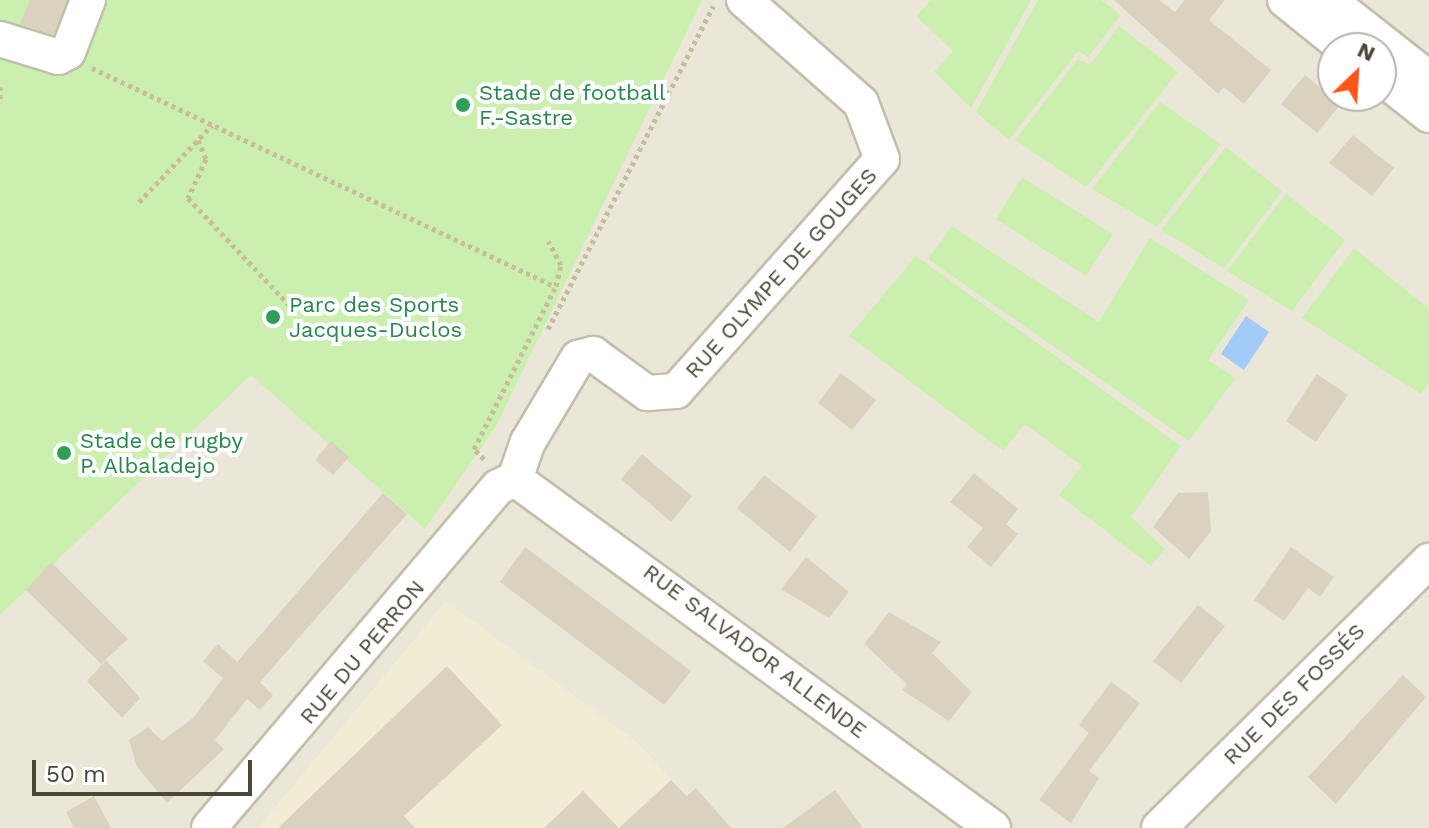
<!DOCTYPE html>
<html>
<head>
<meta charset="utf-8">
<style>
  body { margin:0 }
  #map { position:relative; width:1429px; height:828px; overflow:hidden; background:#f7f4eb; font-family:"Work Sans",sans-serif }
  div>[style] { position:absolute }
  .residential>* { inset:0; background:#ebe7d8 }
  .education>* { inset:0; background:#f1ecd3 }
  .green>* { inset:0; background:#cbefaf }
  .water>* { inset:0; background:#a2cbf9 }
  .building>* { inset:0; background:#dad2be }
  .path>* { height:5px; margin-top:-2.5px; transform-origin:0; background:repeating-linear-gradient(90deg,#c7bd9b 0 4px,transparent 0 8px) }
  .roads { filter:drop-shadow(2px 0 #c4beac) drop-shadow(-2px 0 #c4beac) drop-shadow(0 2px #c4beac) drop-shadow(0 -2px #c4beac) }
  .minor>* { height:34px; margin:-17px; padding:0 17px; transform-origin:17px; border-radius:17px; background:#fff }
  .dots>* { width:22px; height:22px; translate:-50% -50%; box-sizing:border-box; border:4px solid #fff; border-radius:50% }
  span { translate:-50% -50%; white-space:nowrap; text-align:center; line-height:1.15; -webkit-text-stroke:8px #fff; paint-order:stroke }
  .leisure-label { font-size:22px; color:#27864d }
  .left { translate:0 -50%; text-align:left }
  .street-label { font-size:22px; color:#4c4637 }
  .north { position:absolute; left:1317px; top:32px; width:80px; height:80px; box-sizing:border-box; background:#fff; border:2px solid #b7b5af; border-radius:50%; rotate:25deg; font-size:22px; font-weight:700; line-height:32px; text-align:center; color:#4c4637 }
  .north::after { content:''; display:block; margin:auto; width:28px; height:36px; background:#ff5719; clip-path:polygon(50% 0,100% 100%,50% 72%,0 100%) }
  .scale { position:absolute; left:32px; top:760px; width:220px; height:36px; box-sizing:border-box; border:4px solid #4c4637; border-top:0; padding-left:10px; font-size:24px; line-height:28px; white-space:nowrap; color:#4c4637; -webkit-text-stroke:6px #fff; paint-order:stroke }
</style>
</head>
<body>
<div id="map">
  <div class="residential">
    <div style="clip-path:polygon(evenodd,0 0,1429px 0,1429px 828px,0 828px,0 0,1333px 48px,1381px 48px,1381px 96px,1333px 96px,1333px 48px)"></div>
  </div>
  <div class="education">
    <div style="clip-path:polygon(446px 601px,637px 742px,715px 828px,258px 828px)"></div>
  </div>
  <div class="green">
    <div style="clip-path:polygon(0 0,702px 0,496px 426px,425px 529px,251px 375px,0 615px)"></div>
    <div style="clip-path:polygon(931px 0,1031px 0,971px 108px,934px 72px,953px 51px,916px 16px)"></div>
    <div style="clip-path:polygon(1038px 0,1101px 0,1121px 15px,1088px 57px,1078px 51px,1009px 140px,976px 112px)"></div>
    <div style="clip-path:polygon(1119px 26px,1178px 72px,1086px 187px,1015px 140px,1078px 59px,1090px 65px)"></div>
    <div style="clip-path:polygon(1160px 102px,1221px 144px,1157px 227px,1092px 189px)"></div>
    <div style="clip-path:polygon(1226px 147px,1282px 191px,1224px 268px,1161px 230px)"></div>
    <div style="clip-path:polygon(1022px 177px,1113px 234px,1086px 276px,996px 219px)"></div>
    <div style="clip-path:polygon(1286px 194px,1345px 240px,1292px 311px,1227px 271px)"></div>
    <div style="clip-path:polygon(952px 226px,1099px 322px,1150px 238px,1249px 300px,1208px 360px,1236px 378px,1189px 441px,928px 259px)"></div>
    <div style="clip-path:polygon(1354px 248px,1429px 309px,1429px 383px,1421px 394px,1302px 318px)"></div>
    <div style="clip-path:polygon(916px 256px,1181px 446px,1131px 517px,1165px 549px,1151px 566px,1059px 495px,1082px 466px,1025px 424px,1003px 451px,849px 336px)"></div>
  </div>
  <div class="water">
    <div style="clip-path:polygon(1246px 316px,1269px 332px,1244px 370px,1221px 354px)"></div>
  </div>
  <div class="building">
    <div style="clip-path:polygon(30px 0,67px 0,53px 35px,20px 24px)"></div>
    <div style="clip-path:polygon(1114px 0,1159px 0,1175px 12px,1185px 0,1225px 0,1209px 20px,1271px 70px,1244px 104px,1224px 87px,1218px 94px)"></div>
    <div style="clip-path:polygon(1305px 75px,1341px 104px,1317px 133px,1281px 104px)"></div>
    <div style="clip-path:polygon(1353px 135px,1394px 168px,1372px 196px,1329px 163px)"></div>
    <div style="clip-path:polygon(841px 373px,876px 400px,852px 430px,818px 403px)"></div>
    <div style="clip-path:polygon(1317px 374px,1348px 395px,1316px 442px,1286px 421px)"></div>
    <div style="clip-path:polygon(331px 441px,349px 457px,333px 475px,315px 460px)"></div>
    <div style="clip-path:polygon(642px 454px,692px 496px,671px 522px,621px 479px)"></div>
    <div style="clip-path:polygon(974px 473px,1018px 509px,1006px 524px,1018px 534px,991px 567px,967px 547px,983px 528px,950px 502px)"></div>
    <div style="clip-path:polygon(764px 475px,817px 516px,790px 552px,737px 508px)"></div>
    <div style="clip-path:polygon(1208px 492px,1211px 531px,1189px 559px,1153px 527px,1178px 493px)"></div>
    <div style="clip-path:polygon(383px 493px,407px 514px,260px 682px,273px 695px,260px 710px,247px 699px,215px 740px,224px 749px,167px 803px,137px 767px,129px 740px,148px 727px,162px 741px,193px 718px,223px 678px,203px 661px,218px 644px,237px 662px)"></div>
    <div style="clip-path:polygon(525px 547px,691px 671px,664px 705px,500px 582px)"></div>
    <div style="clip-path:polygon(1291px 547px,1334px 577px,1320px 597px,1308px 588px,1284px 621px,1254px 600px)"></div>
    <div style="clip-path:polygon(806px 557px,849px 592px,829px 618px,781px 589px)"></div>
    <div style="clip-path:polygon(51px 562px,128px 639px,101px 664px,26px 590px)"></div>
    <div style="clip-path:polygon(1198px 605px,1225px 626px,1181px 683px,1153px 661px)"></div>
    <div style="clip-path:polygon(889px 612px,941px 642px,932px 653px,972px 692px,949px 721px,902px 690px,907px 684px,864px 644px)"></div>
    <div style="clip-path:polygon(106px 660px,140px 698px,122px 718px,87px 681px)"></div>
    <div style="clip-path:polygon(447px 666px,502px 725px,404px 816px,415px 828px,278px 828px)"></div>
    <div style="clip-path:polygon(1403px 675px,1426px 697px,1336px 804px,1308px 777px)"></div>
    <div style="clip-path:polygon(1111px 682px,1140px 703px,1089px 771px,1099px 778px,1071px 823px,1039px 800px,1089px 733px,1079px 725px)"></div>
    <div style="clip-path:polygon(671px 780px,687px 796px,696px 788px,731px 828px,619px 828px)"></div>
    <div style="clip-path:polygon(835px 790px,863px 828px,783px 828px)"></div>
    <div style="clip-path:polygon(583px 791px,619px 828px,544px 828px)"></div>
    <div style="clip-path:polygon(94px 796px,111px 828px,74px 828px,66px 812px)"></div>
  </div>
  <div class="path">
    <div style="left:92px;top:68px;width:509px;rotate:25.26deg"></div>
    <div style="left:0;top:87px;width:16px;rotate:90deg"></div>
    <div style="left:198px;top:140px;width:21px;rotate:67deg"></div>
    <div style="left:206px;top:159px;width:43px;rotate:114.8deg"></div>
    <div style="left:188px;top:198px;width:156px;rotate:46.6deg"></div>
    <div style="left:139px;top:202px;width:106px;rotate:-46.5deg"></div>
    <div style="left:548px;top:329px;width:363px;rotate:-62.9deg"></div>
    <div style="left:484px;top:459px;width:14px;rotate:-135deg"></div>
    <div style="left:474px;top:449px;width:182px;rotate:-63.3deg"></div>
    <div style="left:556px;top:286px;width:22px;rotate:-77deg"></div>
    <div style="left:561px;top:265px;width:27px;rotate:-118deg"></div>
  </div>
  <div class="roads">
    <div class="minor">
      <div style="left:1285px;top:0;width:77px;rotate:38.7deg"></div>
      <div style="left:1329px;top:0;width:127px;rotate:38.3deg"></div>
      <div style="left:0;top:39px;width:61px;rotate:17.2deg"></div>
      <div style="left:58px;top:57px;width:11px;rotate:-27deg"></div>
      <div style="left:68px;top:52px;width:56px;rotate:-69deg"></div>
      <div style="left:1381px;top:77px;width:61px;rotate:38.4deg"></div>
      <div style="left:515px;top:479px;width:39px;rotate:-71deg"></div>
      <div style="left:528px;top:442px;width:98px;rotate:-59.2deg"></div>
      <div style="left:578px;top:358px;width:16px;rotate:-15deg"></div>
      <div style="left:593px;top:354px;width:67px;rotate:35.8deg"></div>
      <div style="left:647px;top:393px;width:29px;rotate:-4deg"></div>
      <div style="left:676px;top:391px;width:310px;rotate:-48.4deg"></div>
      <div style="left:882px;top:159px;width:60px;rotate:-110.6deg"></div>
      <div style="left:861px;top:103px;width:156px;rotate:-138.6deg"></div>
      <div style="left:515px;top:479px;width:592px;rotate:36.13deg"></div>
      <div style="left:209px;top:828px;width:447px;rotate:-49.7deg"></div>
      <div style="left:498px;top:487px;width:19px;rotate:-25deg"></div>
      <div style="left:1159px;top:828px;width:380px;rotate:-44.7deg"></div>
    </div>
  </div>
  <div class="dots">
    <div style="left:463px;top:105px;background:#2e9e5b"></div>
    <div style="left:273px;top:317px;background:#2e9e5b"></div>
    <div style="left:64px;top:453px;background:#2e9e5b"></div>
  </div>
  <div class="leisure-label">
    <span class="left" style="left:479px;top:105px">Stade de football<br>F.-Sastre</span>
    <span class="left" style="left:289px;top:317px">Parc des Sports<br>Jacques-Duclos</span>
    <span class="left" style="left:80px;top:453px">Stade de rugby<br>P. Albaladejo</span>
  </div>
  <div class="street-label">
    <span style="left:781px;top:273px;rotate:-48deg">RUE OLYMPE DE GOUGES</span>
    <span style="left:755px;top:651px;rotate:37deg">RUE SALVADOR ALLENDE</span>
    <span style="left:362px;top:652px;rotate:-50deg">RUE DU PERRON</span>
    <span style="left:1294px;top:694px;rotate:-45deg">RUE DES FOSSÉS</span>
  </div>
  <div class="north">N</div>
  <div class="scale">50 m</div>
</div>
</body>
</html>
